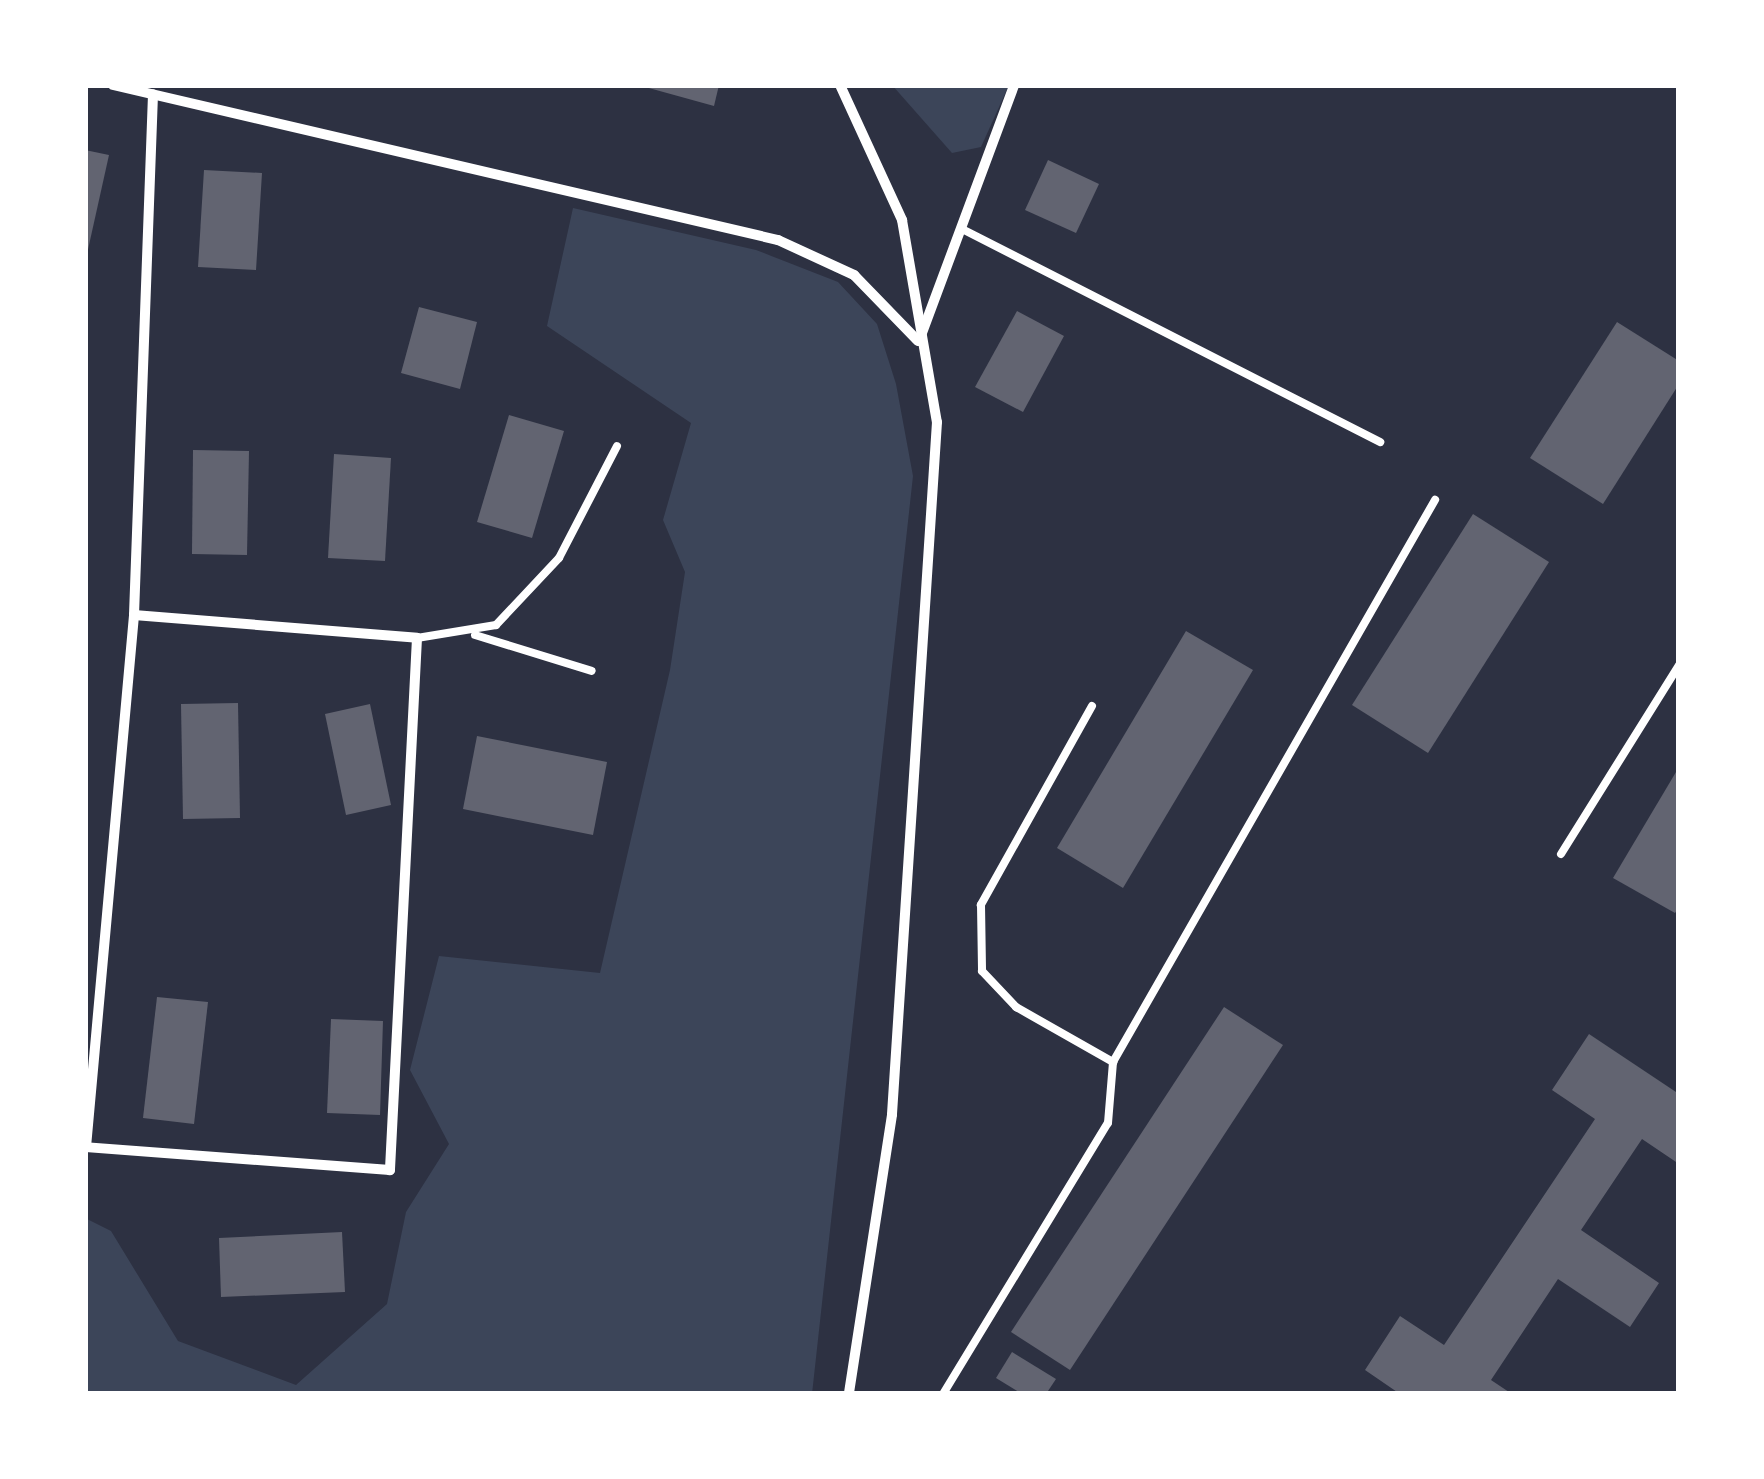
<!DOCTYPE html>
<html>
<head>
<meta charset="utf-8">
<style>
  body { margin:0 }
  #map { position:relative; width:1764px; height:1479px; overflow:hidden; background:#2d3142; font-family:Helvetica,sans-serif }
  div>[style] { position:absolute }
  .green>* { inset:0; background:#3c4559 }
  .building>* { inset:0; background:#626471 }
  .service>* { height:8px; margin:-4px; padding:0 4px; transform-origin:4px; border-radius:4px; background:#fff }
  .minor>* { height:10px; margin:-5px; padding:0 5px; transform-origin:5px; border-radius:5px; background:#fff }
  span { translate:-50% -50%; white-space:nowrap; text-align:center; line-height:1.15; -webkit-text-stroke:10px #fff; paint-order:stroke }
  .frame { position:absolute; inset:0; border:88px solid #fff; pointer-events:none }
</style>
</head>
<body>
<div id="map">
  <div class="green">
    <div style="clip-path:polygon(892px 85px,1009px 85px,981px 147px,952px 153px)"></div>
    <div style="clip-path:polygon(573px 208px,756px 250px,838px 282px,877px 324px,896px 384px,913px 476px,812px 1394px,85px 1394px,85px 1218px,111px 1231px,178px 1341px,296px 1385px,387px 1304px,406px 1212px,449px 1144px,410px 1070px,439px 956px,600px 973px,670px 670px,685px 572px,663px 520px,691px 423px,547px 326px)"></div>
  </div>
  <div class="building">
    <div style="clip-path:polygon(638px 85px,719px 85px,714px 106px)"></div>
    <div style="clip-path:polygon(85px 150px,109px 155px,87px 254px,85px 253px)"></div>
    <div style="clip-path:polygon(1048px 160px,1099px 184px,1076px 233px,1025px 210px)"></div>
    <div style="clip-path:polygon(204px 170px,262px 173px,256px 270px,198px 267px)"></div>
    <div style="clip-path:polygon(419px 307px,477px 322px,460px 389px,401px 373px)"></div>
    <div style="clip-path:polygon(1017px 311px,1064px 336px,1023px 412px,975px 387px)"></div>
    <div style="clip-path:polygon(1617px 322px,1679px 361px,1679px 384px,1603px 504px,1530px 458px)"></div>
    <div style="clip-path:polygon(509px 415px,564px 431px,532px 538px,477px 522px)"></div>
    <div style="clip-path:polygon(193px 450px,249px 451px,247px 555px,192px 554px)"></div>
    <div style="clip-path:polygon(334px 454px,391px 458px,385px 561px,328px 558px)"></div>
    <div style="clip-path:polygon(1473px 514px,1549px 562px,1428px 753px,1352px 705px)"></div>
    <div style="clip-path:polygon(1186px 631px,1253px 670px,1123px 888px,1057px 848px)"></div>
    <div style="clip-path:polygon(238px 703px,240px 818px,183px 819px,181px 704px)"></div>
    <div style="clip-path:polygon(370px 704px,391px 805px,346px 815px,325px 714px)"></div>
    <div style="clip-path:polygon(477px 736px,607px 762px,593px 835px,463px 809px)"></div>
    <div style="clip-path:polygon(1679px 767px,1679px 907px,1675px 913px,1613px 878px)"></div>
    <div style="clip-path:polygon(157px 997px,208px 1002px,194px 1124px,143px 1118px)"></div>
    <div style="clip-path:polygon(1224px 1007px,1283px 1045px,1070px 1370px,1011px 1332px)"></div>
    <div style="clip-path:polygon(331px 1019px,383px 1021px,380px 1115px,327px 1113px)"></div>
    <div style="clip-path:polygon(1589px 1034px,1679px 1094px,1679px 1164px,1642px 1139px,1581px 1230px,1659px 1283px,1630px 1327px,1558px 1279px,1491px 1380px,1512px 1394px,1400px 1394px,1365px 1370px,1400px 1316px,1444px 1345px,1595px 1119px,1552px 1090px)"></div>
    <div style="clip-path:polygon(342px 1232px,345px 1292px,221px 1297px,219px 1238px)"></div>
    <div style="clip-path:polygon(1012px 1352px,1056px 1379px,1046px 1394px,1022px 1394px,996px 1378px)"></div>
  </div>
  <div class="service">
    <div style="left:966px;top:231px;width:465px;rotate:27deg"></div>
    <div style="left:475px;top:635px;width:122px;rotate:17.1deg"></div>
    <div style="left:417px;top:638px;width:80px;rotate:-9.3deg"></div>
    <div style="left:496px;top:625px;width:92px;rotate:-46.8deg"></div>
    <div style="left:559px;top:558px;width:126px;rotate:-62.6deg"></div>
    <div style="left:1092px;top:706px;width:228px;rotate:119.2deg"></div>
    <div style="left:981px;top:905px;width:66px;rotate:89.1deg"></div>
    <div style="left:982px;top:971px;width:50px;rotate:46.6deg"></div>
    <div style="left:1016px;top:1007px;width:112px;rotate:29.6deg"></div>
    <div style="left:1561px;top:854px;width:223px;rotate:-58deg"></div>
    <div style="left:943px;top:1394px;width:317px;rotate:-58.7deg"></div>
    <div style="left:1108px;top:1123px;width:61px;rotate:-85.3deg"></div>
    <div style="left:1113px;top:1062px;width:648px;rotate:-60.19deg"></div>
  </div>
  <div class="minor">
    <div style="left:113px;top:85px;width:683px;rotate:13.12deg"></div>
    <div style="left:778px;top:240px;width:84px;rotate:24.7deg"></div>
    <div style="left:854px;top:275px;width:92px;rotate:45.9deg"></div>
    <div style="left:840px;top:85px;width:149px;rotate:65.3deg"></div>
    <div style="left:902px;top:220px;width:205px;rotate:80.2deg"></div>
    <div style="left:937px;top:422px;width:694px;rotate:93.72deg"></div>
    <div style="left:892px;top:1115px;width:282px;rotate:98.8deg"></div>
    <div style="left:919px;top:341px;width:273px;rotate:-69.6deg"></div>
    <div style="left:134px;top:615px;width:284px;rotate:4.6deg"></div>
    <div style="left:417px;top:638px;width:533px;rotate:92.91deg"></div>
    <div style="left:390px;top:1170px;width:305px;rotate:-175.7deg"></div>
    <div style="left:86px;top:1147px;width:534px;rotate:-84.84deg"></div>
    <div style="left:134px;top:615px;width:521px;rotate:-87.91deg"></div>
  </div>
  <div class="frame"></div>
</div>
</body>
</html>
